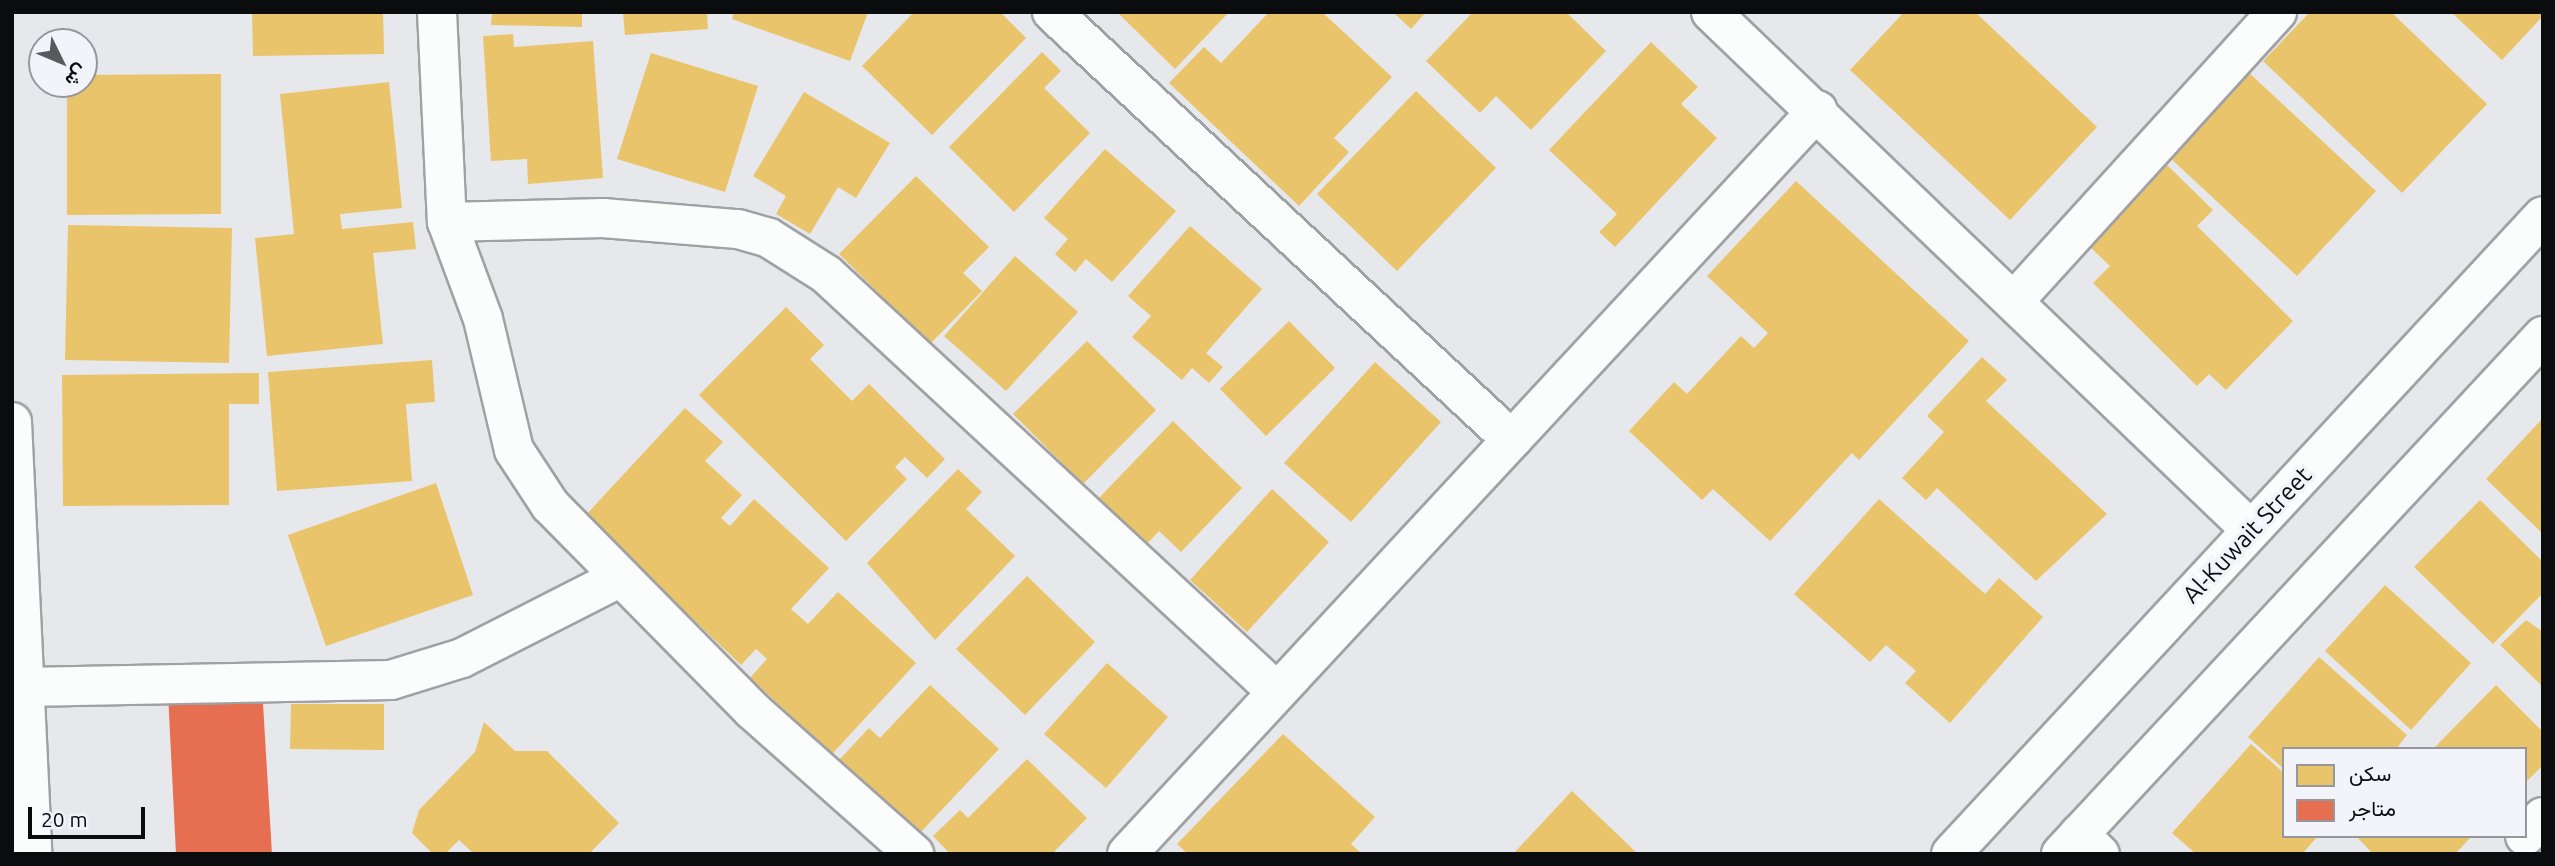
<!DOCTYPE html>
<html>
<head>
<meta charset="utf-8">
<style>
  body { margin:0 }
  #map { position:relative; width:2555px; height:866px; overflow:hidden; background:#e7e8eb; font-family:Ubuntu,Vazirmatn,sans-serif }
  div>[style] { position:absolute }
  .homes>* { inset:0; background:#e9c46a }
  .shops>* { inset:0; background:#e76f51 }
  .roads { filter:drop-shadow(2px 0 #a0a1a4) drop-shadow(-2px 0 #a0a1a4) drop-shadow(0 2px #a0a1a4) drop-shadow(0 -2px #a0a1a4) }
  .street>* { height:38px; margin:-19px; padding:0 19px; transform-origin:19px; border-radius:19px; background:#fbfcfc }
  .secondary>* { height:38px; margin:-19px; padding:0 19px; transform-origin:19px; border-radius:19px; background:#fbfcfc }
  span { translate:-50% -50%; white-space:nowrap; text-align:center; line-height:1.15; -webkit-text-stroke:7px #f2f4fa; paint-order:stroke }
  .street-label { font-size:24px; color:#0b0c0e }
  .frame { position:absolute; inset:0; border:14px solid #0b0c0e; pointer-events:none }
  .legend { position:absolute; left:2282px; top:747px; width:245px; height:91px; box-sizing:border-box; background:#f2f4fa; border:2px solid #96979c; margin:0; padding:9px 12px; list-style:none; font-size:21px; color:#0b0c0e }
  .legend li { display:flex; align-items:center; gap:14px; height:35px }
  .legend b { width:35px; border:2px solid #96979c }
  .north { position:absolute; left:28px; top:28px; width:70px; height:70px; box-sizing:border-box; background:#f2f4fa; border:2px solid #96979c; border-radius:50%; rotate:133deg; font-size:19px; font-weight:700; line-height:28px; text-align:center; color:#0b0c0e }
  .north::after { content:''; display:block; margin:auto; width:24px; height:32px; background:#58595b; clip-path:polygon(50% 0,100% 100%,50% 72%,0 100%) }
  .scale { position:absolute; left:28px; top:807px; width:117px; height:32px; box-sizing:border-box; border:4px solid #0b0c0e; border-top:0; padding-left:9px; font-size:21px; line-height:24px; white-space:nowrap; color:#0b0c0e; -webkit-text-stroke:5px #f2f4fa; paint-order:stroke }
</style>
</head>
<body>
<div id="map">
  <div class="homes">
    <div style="clip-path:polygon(252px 12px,383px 12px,384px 54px,253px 56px)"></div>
    <div style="clip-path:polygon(492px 12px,582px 12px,582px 27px,491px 25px)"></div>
    <div style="clip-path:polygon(623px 12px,707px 12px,708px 29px,625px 35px)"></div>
    <div style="clip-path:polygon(734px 12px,868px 12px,850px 61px,732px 19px)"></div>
    <div style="clip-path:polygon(914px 12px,1000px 12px,1026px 38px,932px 135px,862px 66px)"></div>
    <div style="clip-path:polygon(1117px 12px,1229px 12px,1175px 69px)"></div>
    <div style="clip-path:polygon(1269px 12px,1322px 12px,1392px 77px,1334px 138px,1349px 152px,1299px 206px,1169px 83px,1204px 47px,1221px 63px)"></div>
    <div style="clip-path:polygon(1393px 12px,1426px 12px,1411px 29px)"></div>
    <div style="clip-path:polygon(1473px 12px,1566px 12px,1606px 51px,1531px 130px,1496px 96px,1480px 113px,1426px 61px)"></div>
    <div style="clip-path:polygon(1904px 12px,1975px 12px,2097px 127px,2010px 220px,1850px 70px)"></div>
    <div style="clip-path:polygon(2310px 12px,2391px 12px,2487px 104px,2402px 193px,2263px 61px)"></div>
    <div style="clip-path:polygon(2451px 12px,2543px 12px,2543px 16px,2502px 60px)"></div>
    <div style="clip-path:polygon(513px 34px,514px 47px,593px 41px,603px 178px,528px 184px,527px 159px,491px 161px,483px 36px)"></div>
    <div style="clip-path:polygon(1651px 42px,1698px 87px,1681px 104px,1717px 138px,1615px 247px,1599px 232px,1617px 214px,1549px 150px)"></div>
    <div style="clip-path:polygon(1042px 52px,1061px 71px,1044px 88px,1090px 133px,1014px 212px,949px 147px)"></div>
    <div style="clip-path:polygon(651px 53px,758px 86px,725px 192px,617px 159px)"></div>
    <div style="clip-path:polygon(2246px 70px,2376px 191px,2297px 276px,2167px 155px)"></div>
    <div style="clip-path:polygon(221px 74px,221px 214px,67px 215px,67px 84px,84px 84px,84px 75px)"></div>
    <div style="clip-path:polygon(389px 82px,402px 208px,340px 214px,342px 229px,413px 222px,416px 249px,373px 253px,383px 344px,267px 356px,255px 238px,294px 234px,280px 94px)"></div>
    <div style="clip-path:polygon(1416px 91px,1496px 168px,1397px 271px,1317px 194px)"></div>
    <div style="clip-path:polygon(804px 92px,890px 143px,856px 198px,838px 187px,810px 234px,776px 214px,786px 196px,753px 176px)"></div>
    <div style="clip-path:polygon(1105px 149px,1176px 211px,1112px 282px,1086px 259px,1075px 272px,1055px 254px,1068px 239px,1044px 218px)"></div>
    <div style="clip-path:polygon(2166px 164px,2213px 210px,2197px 226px,2293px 321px,2226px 390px,2209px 374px,2197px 386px,2093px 283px,2110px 266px,2087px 244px)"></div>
    <div style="clip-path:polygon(916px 176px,989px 247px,963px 273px,982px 291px,930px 344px,839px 254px)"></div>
    <div style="clip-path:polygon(1796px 181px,1969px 341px,1859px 460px,1852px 453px,1770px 541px,1713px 489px,1702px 500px,1629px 431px,1674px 382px,1687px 394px,1741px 336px,1754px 348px,1768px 333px,1707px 276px)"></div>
    <div style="clip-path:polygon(68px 225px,232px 228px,229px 363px,65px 360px)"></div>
    <div style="clip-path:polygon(1190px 226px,1262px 289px,1206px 353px,1223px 367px,1209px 383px,1192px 368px,1182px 380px,1132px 337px,1151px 316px,1128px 296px)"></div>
    <div style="clip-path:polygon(1015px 256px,1078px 312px,1006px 391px,944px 336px)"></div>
    <div style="clip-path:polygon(786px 307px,824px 345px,810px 359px,852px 401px,869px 384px,945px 459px,927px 478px,905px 457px,895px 467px,907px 479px,846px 541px,699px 395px)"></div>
    <div style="clip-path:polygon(1289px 321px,1335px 368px,1266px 436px,1220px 389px)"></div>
    <div style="clip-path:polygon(1087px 341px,1156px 410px,1083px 484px,1013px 414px)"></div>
    <div style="clip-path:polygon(1982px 357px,2007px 380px,1986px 401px,2107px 514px,2036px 581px,1937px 488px,1926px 500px,1902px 478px,1944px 432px,1927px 416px)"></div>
    <div style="clip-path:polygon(432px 360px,435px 402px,406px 404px,412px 481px,277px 491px,268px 372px)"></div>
    <div style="clip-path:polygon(1375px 362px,1441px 422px,1351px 522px,1284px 463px)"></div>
    <div style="clip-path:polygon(259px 373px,259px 404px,229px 404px,229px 505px,63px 506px,62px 375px)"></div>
    <div style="clip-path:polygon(685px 408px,723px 442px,705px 461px,742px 495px,721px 518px,730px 526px,754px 499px,829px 568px,791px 609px,808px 624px,838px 592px,916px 663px,832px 754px,750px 678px,767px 659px,756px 649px,741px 665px,585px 516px)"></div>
    <div style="clip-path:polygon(2543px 418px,2543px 534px,2486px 479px)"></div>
    <div style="clip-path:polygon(1173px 421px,1242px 488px,1181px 552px,1159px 531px,1145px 546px,1097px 500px)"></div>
    <div style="clip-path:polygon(958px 469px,982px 492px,966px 509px,1015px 556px,935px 640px,867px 563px)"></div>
    <div style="clip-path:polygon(436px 483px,473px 595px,326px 646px,288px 535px)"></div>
    <div style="clip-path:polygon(1272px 489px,1329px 542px,1247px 632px,1190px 580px)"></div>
    <div style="clip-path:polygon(1879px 499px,1985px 594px,1999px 578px,2043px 617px,1950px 723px,1905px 683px,1916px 671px,1886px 645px,1870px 662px,1794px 594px)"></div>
    <div style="clip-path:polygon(2480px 500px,2543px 562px,2543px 593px,2493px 644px,2414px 567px)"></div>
    <div style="clip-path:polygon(1027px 576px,1095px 642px,1025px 715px,956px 649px)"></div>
    <div style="clip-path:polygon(2385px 585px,2471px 663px,2411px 730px,2325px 651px)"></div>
    <div style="clip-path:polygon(2526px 620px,2543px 632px,2543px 687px,2500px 645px)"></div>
    <div style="clip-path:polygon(2319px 657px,2407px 735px,2396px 749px,2284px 749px,2284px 769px,2248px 737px)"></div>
    <div style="clip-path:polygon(1107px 663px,1168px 717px,1106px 788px,1044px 734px)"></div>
    <div style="clip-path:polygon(930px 685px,999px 749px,919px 834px,839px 760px,869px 728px,880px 738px)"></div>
    <div style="clip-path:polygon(2496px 685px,2543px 732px,2543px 765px,2525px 783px,2525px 749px,2433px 749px)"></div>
    <div style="clip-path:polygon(291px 704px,384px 704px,384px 750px,290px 749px)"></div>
    <div style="clip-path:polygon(484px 722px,515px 751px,547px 751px,619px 823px,589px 854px,474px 854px,459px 840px,445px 854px,433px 854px,412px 833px,419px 810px,475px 752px)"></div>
    <div style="clip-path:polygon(1283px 734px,1375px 817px,1351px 844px,1362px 854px,1188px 854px,1177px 844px)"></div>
    <div style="clip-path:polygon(2251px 744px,2284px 773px,2284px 836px,2318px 836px,2302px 854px,2196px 854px,2172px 833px)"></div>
    <div style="clip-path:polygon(1027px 759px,1087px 818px,1052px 854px,950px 854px,933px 836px,960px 810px,968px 818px)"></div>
    <div style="clip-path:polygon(1572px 791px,1638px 854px,1513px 854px)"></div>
    <div style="clip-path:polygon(2356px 836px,2472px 836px,2455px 854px,2373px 854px)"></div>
  </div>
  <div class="shops">
    <div style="clip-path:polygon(262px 687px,272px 854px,176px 854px,168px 693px)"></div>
  </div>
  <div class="roads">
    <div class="street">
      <div style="left:437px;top:12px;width:210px;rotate:87.3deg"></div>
      <div style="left:447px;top:222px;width:103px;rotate:69.6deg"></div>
      <div style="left:483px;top:319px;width:135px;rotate:76.7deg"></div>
      <div style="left:514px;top:450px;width:66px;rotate:56.8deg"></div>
      <div style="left:550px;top:505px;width:288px;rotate:45.4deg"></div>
      <div style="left:752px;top:710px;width:217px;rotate:41.6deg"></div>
      <div style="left:1052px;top:12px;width:628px;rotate:42.94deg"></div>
      <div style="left:1711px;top:12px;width:748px;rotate:43.81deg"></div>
      <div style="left:447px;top:222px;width:156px;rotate:-1.5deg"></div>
      <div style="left:603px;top:218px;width:135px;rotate:4.7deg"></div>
      <div style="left:738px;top:229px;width:32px;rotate:16deg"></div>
      <div style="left:769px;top:238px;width:67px;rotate:32.3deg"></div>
      <div style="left:826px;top:274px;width:612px;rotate:42.82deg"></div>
      <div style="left:2014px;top:301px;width:391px;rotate:-47.7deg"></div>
      <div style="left:12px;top:422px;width:432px;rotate:87.3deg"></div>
      <div style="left:24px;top:687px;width:367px;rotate:-1.1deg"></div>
      <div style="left:391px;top:680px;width:74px;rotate:-17.2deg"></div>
      <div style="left:462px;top:658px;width:178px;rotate:-27deg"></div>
      <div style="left:2079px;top:834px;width:29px;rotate:44deg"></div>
      <div style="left:2525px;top:836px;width:26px;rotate:-47deg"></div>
      <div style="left:1127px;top:854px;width:1015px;rotate:-47.12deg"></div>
    </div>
    <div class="secondary">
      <div style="left:1951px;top:854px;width:870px;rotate:-47.14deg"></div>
      <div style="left:2061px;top:854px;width:708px;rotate:-47.06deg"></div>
    </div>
  </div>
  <div class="street-label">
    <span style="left:2247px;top:535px;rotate:-47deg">Al-Kuwait Street</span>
  </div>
  <div class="frame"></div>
  <ul class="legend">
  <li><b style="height:19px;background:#e9c46a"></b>سكن</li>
  <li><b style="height:19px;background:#e76f51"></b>متاجر</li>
  </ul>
  <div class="north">ش</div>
  <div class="scale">20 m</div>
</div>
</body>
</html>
